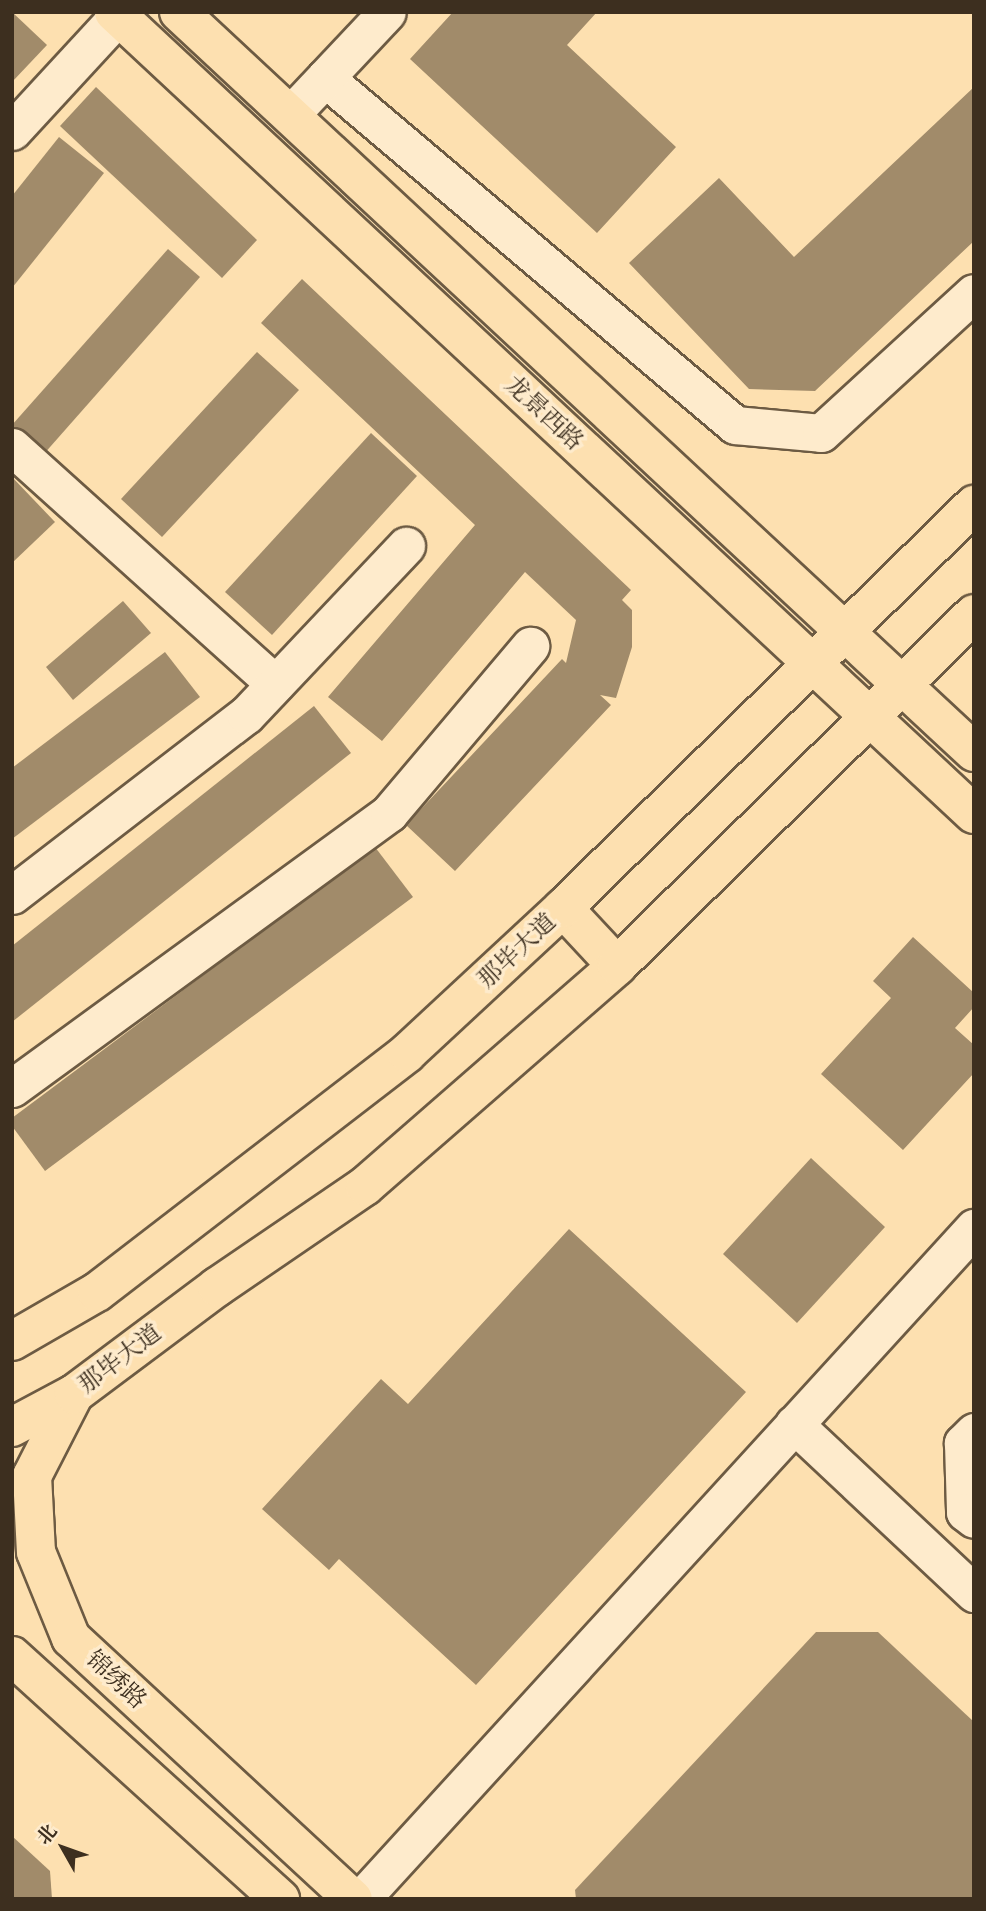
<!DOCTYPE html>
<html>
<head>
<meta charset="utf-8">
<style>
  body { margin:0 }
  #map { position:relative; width:986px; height:1911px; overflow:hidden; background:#fde0b0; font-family:Alegreya,"Noto Serif SC",serif }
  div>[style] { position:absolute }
  .building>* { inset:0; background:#a18b6a }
  .roads { filter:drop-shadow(2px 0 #6d5b43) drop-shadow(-2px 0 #6d5b43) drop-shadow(0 2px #6d5b43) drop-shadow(0 -2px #6d5b43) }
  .minor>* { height:37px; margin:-18.5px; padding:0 18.5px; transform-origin:18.5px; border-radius:18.5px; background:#feebcc }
  .major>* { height:38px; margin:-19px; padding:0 19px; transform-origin:19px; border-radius:19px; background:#fde0b0 }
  span { translate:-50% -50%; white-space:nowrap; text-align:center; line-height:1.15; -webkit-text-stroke:7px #feebcc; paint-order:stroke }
  .street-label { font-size:24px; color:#3d2f1f }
  .frame { position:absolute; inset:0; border:14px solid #3d2f1f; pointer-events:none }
  .north { position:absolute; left:28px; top:1813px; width:70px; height:70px; -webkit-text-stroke:5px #feebcc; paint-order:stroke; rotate:310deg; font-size:19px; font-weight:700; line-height:28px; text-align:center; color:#3d2f1f }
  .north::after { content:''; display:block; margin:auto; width:24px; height:32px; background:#3d2f1f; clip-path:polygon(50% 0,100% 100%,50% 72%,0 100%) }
</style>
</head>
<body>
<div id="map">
  <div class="building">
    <div style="clip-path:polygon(12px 12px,47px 45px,12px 82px)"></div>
    <div style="clip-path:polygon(453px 12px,597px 12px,567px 45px,676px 147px,597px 233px,410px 59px)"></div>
    <div style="clip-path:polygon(96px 87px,257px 240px,222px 278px,60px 126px)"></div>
    <div style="clip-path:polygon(974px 87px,974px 241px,815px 391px,749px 389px,629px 263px,719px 178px,794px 257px)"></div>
    <div style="clip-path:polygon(59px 137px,104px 173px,12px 288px,12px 196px)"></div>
    <div style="clip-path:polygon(168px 249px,200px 277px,43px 455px,12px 425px)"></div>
    <div style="clip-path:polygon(302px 279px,631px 590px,622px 600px,632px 610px,632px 647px,616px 698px,600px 695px,611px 705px,455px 871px,406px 825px,562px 659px,566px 663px,576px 620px,525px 572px,382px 741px,328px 697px,475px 525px,261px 323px)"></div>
    <div style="clip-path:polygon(257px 352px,299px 390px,162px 537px,121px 499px)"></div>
    <div style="clip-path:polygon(371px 433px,417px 476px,272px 635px,225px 592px)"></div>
    <div style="clip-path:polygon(12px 477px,55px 522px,12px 563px)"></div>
    <div style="clip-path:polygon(123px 601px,151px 633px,73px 700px,46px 667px)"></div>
    <div style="clip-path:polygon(165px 652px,200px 697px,12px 839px,12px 768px)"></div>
    <div style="clip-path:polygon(314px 706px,351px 753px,12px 1022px,12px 946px)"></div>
    <div style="clip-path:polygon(375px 847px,413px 897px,45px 1171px,12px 1126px,12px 1118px)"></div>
    <div style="clip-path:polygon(913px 937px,974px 993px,974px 1007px,955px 1028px,974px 1045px,974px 1073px,903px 1150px,821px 1074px,891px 998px,873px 981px)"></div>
    <div style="clip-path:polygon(811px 1158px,885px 1227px,797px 1323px,723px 1254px)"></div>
    <div style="clip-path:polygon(569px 1229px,746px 1392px,476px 1685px,339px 1559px,329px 1570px,262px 1509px,381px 1379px,408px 1404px)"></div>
    <div style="clip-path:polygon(816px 1632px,878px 1632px,974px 1722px,974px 1899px,576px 1899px,575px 1890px)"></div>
    <div style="clip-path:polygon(12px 1836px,50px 1871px,52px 1899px,12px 1899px)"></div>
  </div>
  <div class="roads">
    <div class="minor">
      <div style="left:325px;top:78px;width:537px;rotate:40.24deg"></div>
      <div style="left:735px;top:425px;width:86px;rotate:5.3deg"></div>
      <div style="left:821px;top:433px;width:207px;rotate:-42.5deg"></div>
      <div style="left:290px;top:115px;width:141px;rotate:-46.7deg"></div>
      <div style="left:12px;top:131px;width:156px;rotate:-47.3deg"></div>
      <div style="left:12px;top:447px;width:354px;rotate:42deg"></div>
      <div style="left:12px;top:895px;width:295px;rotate:-37.6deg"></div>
      <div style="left:246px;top:715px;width:233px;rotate:-46.6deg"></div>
      <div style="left:12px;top:1088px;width:467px;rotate:-36.1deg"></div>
      <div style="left:389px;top:813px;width:219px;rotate:-49.8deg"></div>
      <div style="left:794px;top:1424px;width:247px;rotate:43.2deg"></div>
      <div style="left:974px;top:1432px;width:16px;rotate:135deg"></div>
      <div style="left:963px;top:1443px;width:69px;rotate:88.3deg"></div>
      <div style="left:965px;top:1512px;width:11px;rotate:38deg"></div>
      <div style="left:361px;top:1899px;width:909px;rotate:-47.59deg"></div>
    </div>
    <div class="major">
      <div style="left:114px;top:12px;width:1176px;rotate:43deg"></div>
      <div style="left:179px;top:12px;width:1086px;rotate:42.95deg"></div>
      <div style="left:563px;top:908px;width:79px;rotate:47deg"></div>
      <div style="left:12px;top:1341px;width:98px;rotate:-30deg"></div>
      <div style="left:97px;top:1292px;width:391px;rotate:-37.6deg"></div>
      <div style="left:407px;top:1053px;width:213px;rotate:-42.9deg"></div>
      <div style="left:563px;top:908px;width:576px;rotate:-44.44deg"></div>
      <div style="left:74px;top:1394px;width:92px;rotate:117.1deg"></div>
      <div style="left:32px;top:1476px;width:76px;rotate:87deg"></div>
      <div style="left:36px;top:1552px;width:93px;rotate:67.9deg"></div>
      <div style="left:71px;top:1638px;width:384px;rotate:42.8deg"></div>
      <div style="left:12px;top:1427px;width:70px;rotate:-28deg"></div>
      <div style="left:74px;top:1394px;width:179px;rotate:-36.8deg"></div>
      <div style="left:217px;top:1287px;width:179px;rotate:-34.3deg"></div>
      <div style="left:365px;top:1186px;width:335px;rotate:-41.1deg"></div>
      <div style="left:617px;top:966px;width:501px;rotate:-44.6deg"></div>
      <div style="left:12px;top:1656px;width:362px;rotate:42.2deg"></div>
    </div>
  </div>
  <div class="street-label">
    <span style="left:544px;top:413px;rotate:43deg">龙景西路</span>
    <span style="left:517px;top:951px;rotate:-43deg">那毕大道</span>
    <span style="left:120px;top:1359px;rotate:-37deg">那毕大道</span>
    <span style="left:116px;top:1680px;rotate:43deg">锦绣路</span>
  </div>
  <div class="frame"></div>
  <div class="north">北</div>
</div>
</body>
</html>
